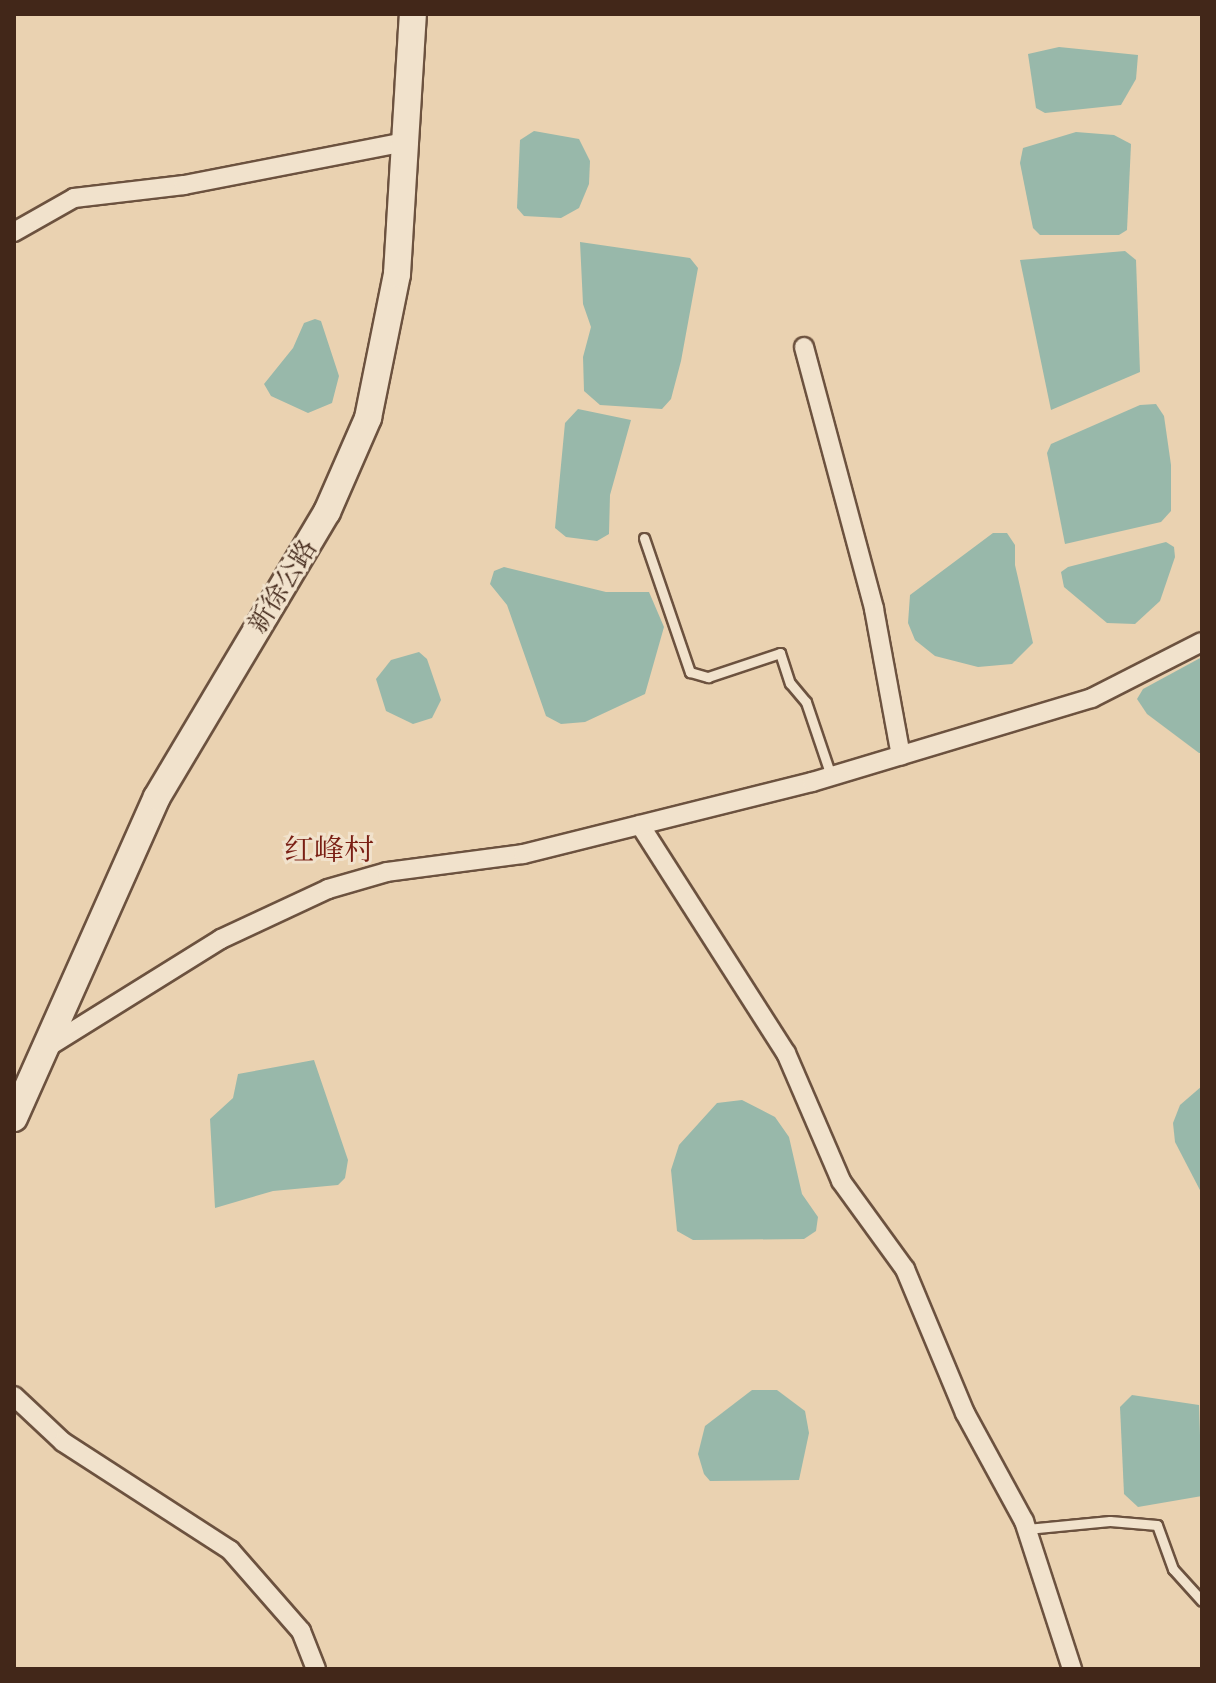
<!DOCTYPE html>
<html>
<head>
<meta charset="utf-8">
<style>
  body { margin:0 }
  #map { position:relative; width:1216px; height:1683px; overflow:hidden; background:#ead2b1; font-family:"Gentium Book Plus","Noto Serif SC",serif }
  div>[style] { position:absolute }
  .water>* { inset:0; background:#98b8aa }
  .roads { filter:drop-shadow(2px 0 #6c523f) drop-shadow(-2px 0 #6c523f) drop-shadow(0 2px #6c523f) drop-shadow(0 -2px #6c523f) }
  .lane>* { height:9px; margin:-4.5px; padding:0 4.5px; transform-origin:4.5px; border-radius:4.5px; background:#f1e2cc }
  .street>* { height:18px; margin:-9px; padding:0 9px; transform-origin:9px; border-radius:9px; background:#f1e2cc }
  .secondary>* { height:26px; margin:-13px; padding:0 13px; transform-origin:13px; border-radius:13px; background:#f1e2cc }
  span { translate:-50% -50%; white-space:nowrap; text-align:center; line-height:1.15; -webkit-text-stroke:6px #f1e2cc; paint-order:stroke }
  .street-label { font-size:26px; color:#422719 }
  .quarter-label { font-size:30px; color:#7a1f14 }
  .frame { position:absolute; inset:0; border:16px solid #422719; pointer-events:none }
</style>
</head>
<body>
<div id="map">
  <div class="water">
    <div style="clip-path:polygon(1059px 47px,1138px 55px,1136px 79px,1121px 105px,1045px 113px,1036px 108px,1028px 54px)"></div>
    <div style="clip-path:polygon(534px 131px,579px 139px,590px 161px,589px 184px,579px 208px,561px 218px,524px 216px,517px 208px,520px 140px)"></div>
    <div style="clip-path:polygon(1076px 132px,1114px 135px,1131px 144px,1127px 230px,1119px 235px,1040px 235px,1033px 228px,1020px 163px,1023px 148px)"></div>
    <div style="clip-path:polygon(580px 242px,690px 258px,698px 268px,681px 361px,671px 399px,662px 409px,600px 405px,584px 391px,583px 357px,591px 327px,583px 304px)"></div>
    <div style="clip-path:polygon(1125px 251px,1136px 260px,1140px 372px,1051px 410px,1020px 260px)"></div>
    <div style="clip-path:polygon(315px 319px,321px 321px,339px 376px,332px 403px,308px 413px,271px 396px,264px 384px,293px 348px,304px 323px)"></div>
    <div style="clip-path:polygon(1156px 404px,1164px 416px,1171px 465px,1171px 511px,1161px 522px,1065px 544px,1047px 453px,1051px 444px,1140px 405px)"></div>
    <div style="clip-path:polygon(578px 409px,631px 420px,610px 495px,609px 534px,597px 541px,566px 537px,555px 528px,565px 423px)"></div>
    <div style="clip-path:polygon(993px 533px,1007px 533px,1015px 545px,1015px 565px,1033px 643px,1012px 664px,978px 667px,935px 656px,915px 640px,908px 623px,910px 595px)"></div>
    <div style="clip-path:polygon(1166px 542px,1174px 547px,1175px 557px,1160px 601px,1135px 624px,1107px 623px,1064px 587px,1061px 572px,1068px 567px)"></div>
    <div style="clip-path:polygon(504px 567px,606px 592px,649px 592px,664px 627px,645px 694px,585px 722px,561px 724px,546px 716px,507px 605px,490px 584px,494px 571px)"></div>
    <div style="clip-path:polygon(419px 652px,427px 659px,441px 700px,432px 718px,413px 724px,386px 711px,376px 679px,391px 660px)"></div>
    <div style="clip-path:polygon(1202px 657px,1202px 753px,1199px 753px,1147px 714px,1137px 699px,1143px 689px)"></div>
    <div style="clip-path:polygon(314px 1060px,348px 1160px,345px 1178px,338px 1185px,273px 1191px,215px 1208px,210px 1119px,233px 1098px,238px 1074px)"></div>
    <div style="clip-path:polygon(1202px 1086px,1202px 1194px,1175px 1142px,1173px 1123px,1180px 1105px)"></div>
    <div style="clip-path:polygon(742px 1100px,775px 1117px,789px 1137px,802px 1194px,818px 1217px,816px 1231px,804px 1239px,693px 1240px,677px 1231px,671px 1170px,679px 1145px,717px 1103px)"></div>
    <div style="clip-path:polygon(752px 1390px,777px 1390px,805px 1411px,809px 1433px,799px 1480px,710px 1481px,704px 1474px,698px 1454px,705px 1426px)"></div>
    <div style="clip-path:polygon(1132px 1395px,1199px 1405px,1202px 1496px,1138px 1507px,1124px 1494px,1120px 1407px)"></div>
  </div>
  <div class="roads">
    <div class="lane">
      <div style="left:644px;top:538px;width:142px;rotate:71.1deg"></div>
      <div style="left:690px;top:672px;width:19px;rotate:16deg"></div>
      <div style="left:708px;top:677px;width:76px;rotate:-18.4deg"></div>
      <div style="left:780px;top:653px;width:32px;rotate:72deg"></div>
      <div style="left:790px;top:683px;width:25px;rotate:50deg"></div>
      <div style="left:806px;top:702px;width:78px;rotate:71.3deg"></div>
      <div style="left:1027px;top:1529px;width:83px;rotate:-5.5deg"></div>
      <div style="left:1110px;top:1521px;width:47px;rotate:4.9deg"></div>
      <div style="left:1157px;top:1525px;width:47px;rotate:70deg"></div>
      <div style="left:1173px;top:1569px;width:43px;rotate:47.8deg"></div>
    </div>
    <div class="street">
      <div style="left:14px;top:232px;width:69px;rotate:-29.5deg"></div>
      <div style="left:74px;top:198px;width:111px;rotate:-6.7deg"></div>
      <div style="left:184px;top:185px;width:226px;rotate:-11deg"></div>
      <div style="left:804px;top:347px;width:271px;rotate:75deg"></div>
      <div style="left:874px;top:609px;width:149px;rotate:79.6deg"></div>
      <div style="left:640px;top:825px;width:271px;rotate:57.4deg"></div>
      <div style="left:786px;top:1053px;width:139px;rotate:66.7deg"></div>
      <div style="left:841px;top:1181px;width:109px;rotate:54deg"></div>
      <div style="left:905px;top:1269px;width:156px;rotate:67.4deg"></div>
      <div style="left:965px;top:1413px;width:123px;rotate:61.4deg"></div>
      <div style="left:1024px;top:1521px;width:156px;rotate:72deg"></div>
      <div style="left:46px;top:1048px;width:206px;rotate:-31.9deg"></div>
      <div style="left:221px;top:939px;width:118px;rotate:-25deg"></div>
      <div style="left:328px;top:889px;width:61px;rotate:-16.1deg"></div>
      <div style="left:387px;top:872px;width:137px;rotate:-7.5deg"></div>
      <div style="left:523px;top:854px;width:298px;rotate:-14deg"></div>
      <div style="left:812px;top:782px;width:292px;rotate:-16.7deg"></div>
      <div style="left:1092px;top:698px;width:123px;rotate:-27deg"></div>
      <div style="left:14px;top:1396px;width:67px;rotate:43.2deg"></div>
      <div style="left:63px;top:1442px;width:199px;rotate:32.9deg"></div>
      <div style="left:230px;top:1550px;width:108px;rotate:48.8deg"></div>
      <div style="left:301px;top:1631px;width:41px;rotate:68.5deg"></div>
    </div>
    <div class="secondary">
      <div style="left:14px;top:1118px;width:351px;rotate:-66deg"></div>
      <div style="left:157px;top:797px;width:332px;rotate:-59.2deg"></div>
      <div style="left:327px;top:512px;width:103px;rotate:-66.4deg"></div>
      <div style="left:368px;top:418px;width:147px;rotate:-78.6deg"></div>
      <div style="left:397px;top:274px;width:260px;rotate:-86.5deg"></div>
    </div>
  </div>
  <div class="street-label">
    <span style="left:282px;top:586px;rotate:-58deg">新徐公路</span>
  </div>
  <div class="quarter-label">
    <span style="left:329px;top:849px">红峰村</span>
  </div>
  <div class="frame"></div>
</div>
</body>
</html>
